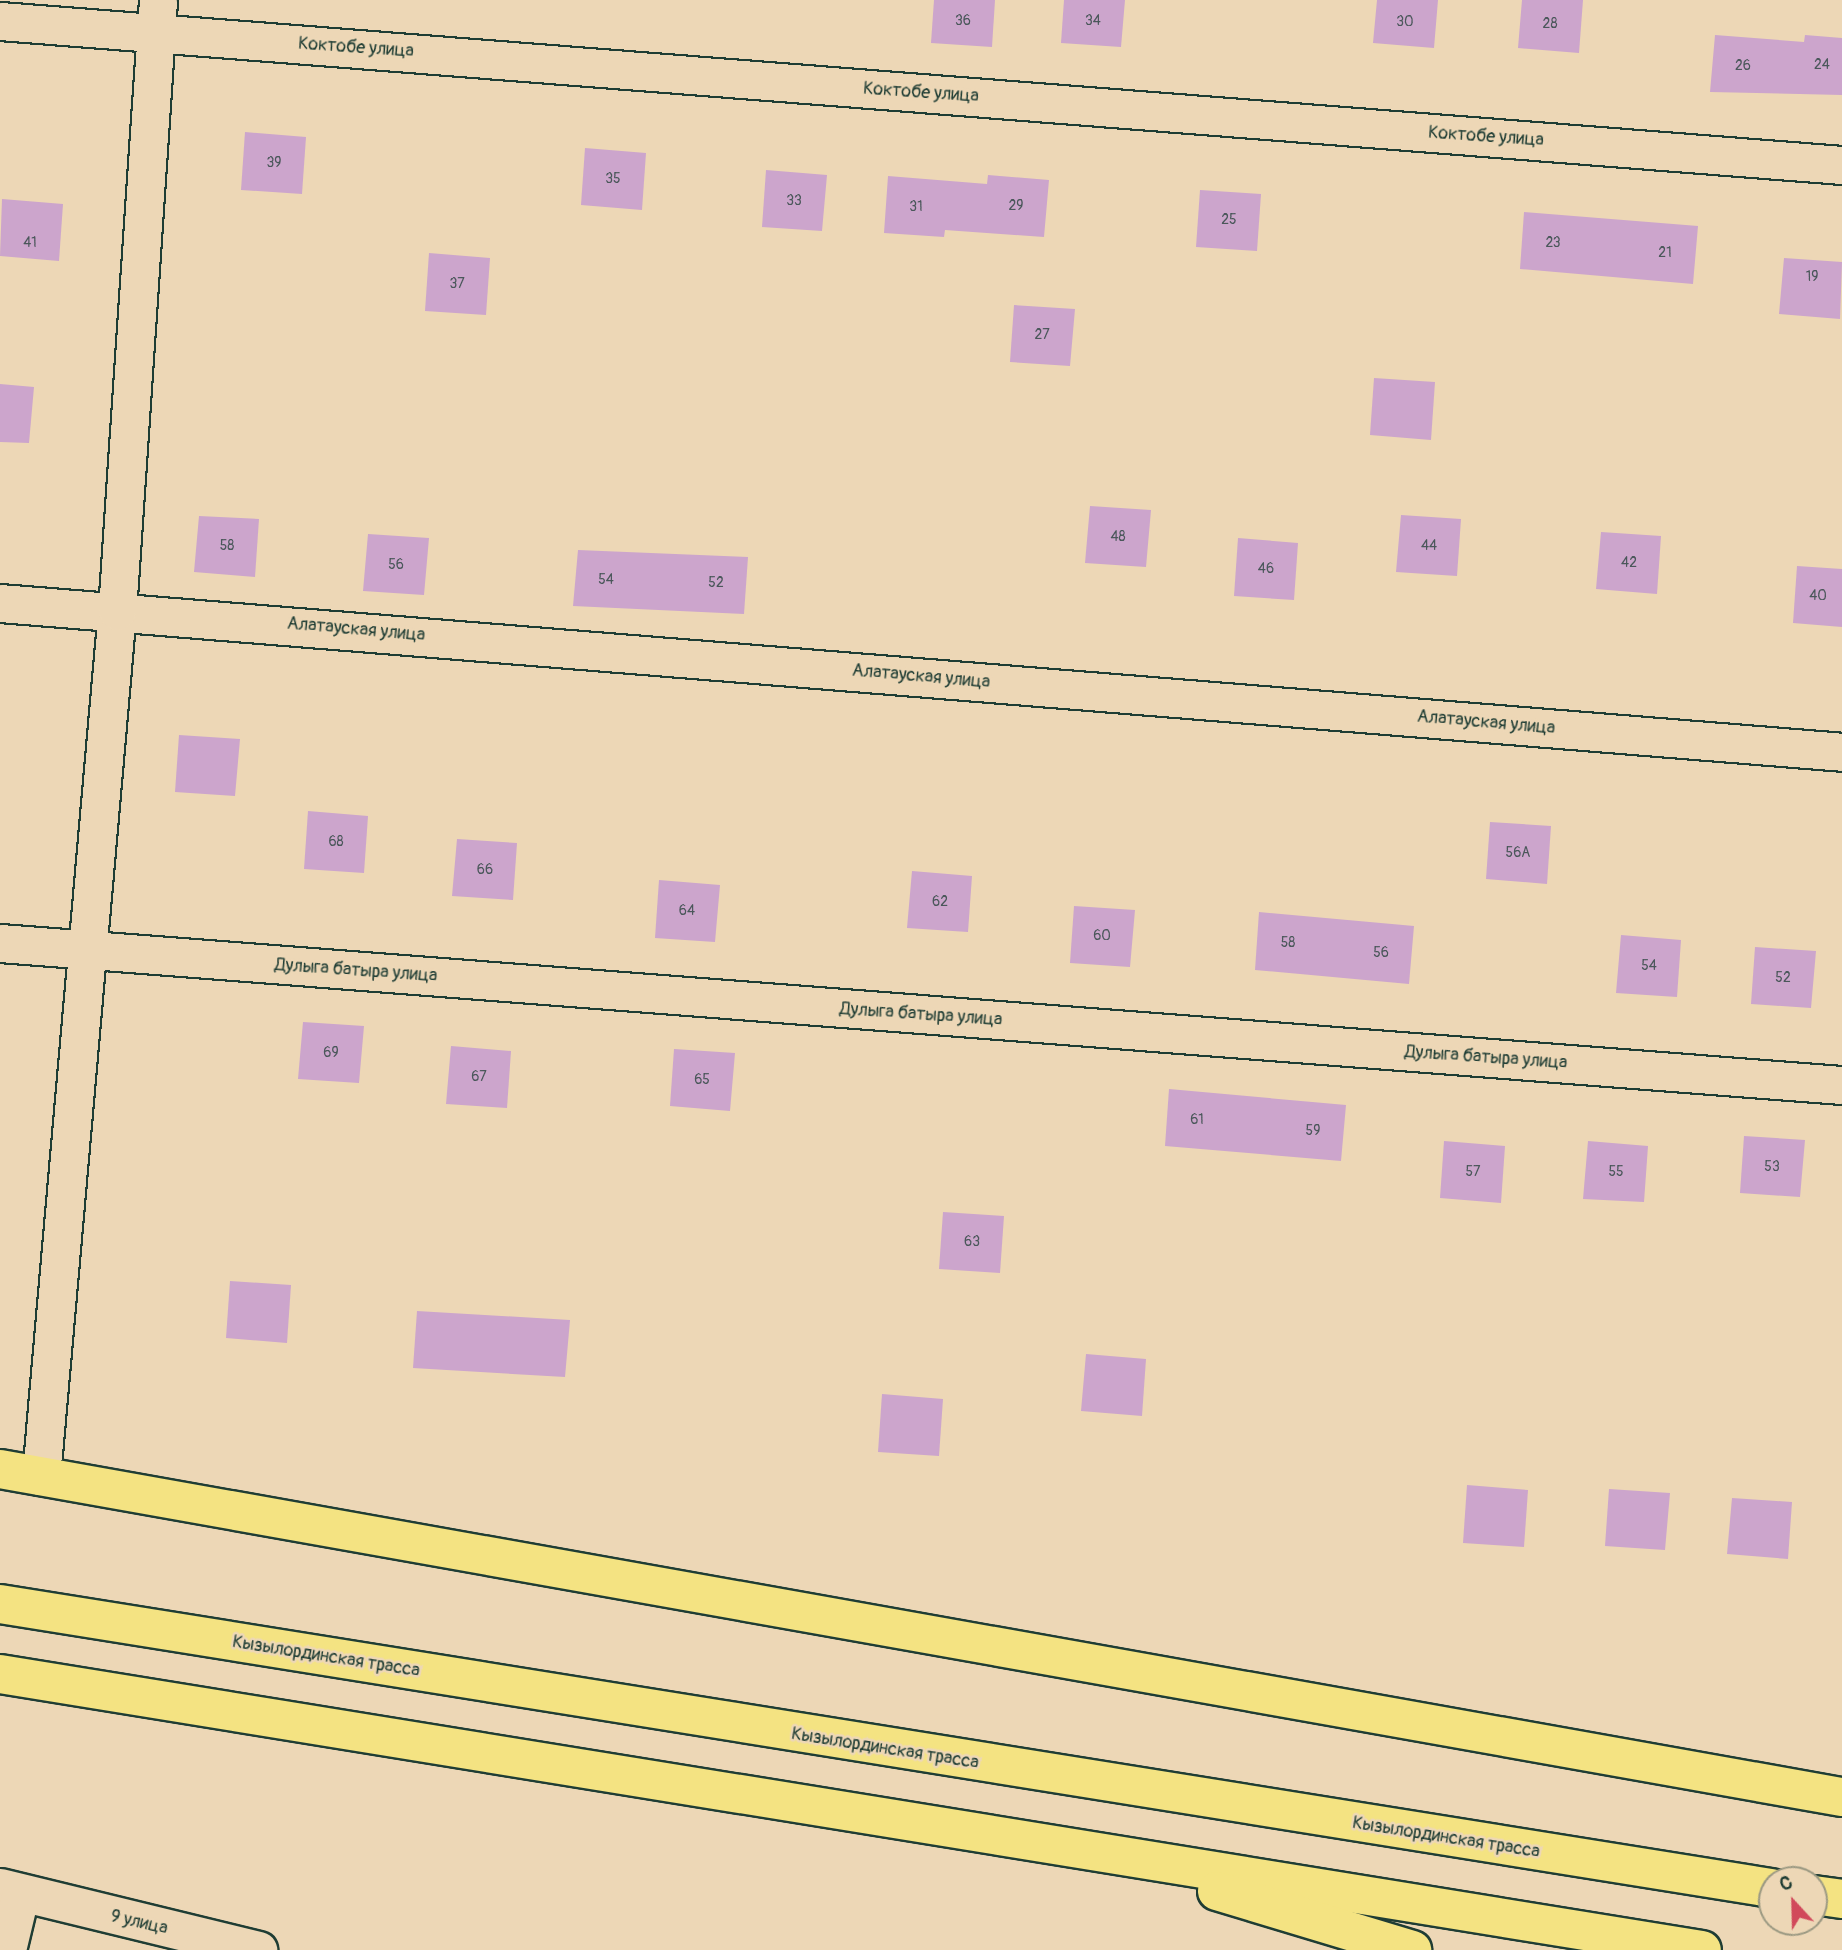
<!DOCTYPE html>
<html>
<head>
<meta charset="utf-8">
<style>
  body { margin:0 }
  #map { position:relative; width:1842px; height:1950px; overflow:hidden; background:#edd7b6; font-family:Pangolin,sans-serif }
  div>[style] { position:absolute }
  .building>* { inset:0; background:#cca5cc }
  .roads { filter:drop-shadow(2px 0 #1f3d34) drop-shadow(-2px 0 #1f3d34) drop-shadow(0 2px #1f3d34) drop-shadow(0 -2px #1f3d34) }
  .minor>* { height:37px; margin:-18.5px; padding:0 18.5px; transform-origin:18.5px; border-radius:18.5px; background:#edd7b6 }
  .highway>* { height:38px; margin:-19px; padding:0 19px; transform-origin:19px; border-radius:19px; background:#f4e382 }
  span { translate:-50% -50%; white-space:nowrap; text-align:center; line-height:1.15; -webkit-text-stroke:5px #edd7b6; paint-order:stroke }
  .number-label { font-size:14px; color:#4a575a }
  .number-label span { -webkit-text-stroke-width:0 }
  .street-label { font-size:18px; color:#1f3d34 }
  .north { position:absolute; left:1758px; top:1866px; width:70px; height:70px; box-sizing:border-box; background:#edd7b6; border:2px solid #9b9982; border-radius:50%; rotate:338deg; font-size:19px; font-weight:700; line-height:28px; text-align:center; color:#1f3d34 }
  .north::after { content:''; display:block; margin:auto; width:24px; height:32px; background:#d1495b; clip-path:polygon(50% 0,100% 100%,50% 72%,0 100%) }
</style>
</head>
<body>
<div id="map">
  <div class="building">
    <div style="clip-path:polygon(934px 0,995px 0,992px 47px,931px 43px)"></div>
    <div style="clip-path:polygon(1064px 0,1125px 0,1121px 47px,1061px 43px)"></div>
    <div style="clip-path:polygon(1377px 0,1438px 0,1434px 48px,1373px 43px)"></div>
    <div style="clip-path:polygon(1522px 0,1583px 0,1579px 53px,1518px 48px)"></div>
    <div style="clip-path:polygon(1715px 35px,1804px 42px,1805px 35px,1842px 38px,1842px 95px,1710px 92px)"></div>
    <div style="clip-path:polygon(245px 132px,306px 137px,302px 194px,241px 190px)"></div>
    <div style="clip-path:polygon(585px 148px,646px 153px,642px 210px,581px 205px)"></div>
    <div style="clip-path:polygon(766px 170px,827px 175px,822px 231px,762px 227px)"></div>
    <div style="clip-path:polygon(988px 175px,1049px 180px,1044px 237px,945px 230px,944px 237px,884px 233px,888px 176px,987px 184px)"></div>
    <div style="clip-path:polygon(1200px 190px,1261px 194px,1257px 251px,1196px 247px)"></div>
    <div style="clip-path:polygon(2px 199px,63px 204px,59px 261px,0 256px)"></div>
    <div style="clip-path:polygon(1524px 212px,1698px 226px,1693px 284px,1520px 269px)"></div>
    <div style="clip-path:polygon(429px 253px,490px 258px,486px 315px,425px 311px)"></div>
    <div style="clip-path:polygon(1784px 258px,1842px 262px,1840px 319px,1779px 314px)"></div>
    <div style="clip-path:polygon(1014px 305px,1075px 309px,1070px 366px,1010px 362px)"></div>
    <div style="clip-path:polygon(1374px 378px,1435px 382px,1431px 440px,1370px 435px)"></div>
    <div style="clip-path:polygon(0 384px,34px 387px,29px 443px,0 442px)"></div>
    <div style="clip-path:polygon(1090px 506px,1151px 510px,1146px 567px,1085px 563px)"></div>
    <div style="clip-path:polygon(1401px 515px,1461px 519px,1457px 576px,1396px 572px)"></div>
    <div style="clip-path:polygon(199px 516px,259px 519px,255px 577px,194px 572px)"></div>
    <div style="clip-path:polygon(1601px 532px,1661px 536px,1657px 594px,1596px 589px)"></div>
    <div style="clip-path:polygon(368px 534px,429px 538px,424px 595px,363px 591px)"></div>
    <div style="clip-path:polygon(1238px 538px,1298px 543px,1294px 600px,1234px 596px)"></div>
    <div style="clip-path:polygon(578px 550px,748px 557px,744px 614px,573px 606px)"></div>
    <div style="clip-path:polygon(1797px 566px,1842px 569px,1842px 627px,1793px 623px)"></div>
    <div style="clip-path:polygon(179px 735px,240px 739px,235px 796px,175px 792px)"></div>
    <div style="clip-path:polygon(308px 811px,368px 816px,364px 873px,304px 869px)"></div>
    <div style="clip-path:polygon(1490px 822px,1551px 826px,1547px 884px,1486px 879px)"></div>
    <div style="clip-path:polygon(457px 839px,517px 843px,513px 900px,452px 896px)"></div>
    <div style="clip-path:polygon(912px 871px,972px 876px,968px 932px,907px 928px)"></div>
    <div style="clip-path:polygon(659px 880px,720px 885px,715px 942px,655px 938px)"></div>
    <div style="clip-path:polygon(1074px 906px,1135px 910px,1130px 967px,1070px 963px)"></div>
    <div style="clip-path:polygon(1259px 912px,1414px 926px,1409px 984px,1255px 970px)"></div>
    <div style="clip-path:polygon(1621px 935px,1681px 940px,1677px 997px,1616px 993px)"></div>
    <div style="clip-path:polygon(1755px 947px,1816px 951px,1811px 1008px,1751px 1004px)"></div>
    <div style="clip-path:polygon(303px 1022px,364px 1026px,359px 1083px,298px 1079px)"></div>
    <div style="clip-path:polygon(451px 1046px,511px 1051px,507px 1108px,446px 1104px)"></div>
    <div style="clip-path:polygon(674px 1049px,735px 1053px,730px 1111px,670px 1106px)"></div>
    <div style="clip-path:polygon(1169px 1089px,1346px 1105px,1341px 1161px,1165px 1146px)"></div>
    <div style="clip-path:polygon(1744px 1136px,1805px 1140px,1800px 1197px,1740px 1193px)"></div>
    <div style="clip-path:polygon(1444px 1141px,1505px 1146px,1501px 1203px,1440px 1198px)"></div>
    <div style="clip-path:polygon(1588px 1141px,1648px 1146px,1644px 1202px,1583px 1199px)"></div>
    <div style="clip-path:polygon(943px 1212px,1004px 1216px,1000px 1273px,939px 1269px)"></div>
    <div style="clip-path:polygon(230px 1281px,291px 1285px,287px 1343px,226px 1338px)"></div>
    <div style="clip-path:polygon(417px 1311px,570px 1320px,565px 1377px,413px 1368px)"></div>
    <div style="clip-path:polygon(1086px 1354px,1146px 1359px,1142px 1416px,1081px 1411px)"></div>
    <div style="clip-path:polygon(882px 1394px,943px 1399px,939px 1456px,878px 1452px)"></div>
    <div style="clip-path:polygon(1467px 1485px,1528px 1490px,1524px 1547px,1463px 1543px)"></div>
    <div style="clip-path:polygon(1609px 1489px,1670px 1493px,1665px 1550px,1605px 1546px)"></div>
    <div style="clip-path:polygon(1732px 1498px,1792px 1502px,1788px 1559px,1727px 1554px)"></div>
  </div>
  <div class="roads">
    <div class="minor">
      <div style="left:0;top:21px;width:1848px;rotate:4.47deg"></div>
      <div style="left:0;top:603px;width:1848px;rotate:4.62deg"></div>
      <div style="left:0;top:943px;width:1847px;rotate:4.41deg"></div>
      <div style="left:41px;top:1476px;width:868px;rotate:-84.98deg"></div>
      <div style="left:117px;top:611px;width:612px;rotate:-86.16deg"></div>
      <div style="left:0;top:1887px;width:266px;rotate:13.7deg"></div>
      <div style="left:7px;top:1950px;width:56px;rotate:-76.5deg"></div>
    </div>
    <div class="highway">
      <div style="left:0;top:1469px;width:1871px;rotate:10.1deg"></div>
      <div style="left:0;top:1604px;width:1795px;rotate:9.11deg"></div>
      <div style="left:0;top:1674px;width:1724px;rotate:9.21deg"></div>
      <div style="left:1217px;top:1891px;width:204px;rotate:16.8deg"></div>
      <div style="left:1814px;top:1895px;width:28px;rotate:8deg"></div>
    </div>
  </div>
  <div class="number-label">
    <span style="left:963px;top:21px">36</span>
    <span style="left:1093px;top:21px">34</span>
    <span style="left:1405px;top:22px">30</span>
    <span style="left:1550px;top:24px">28</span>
    <span style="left:1822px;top:65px">24</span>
    <span style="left:1743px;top:66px">26</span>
    <span style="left:274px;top:163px">39</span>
    <span style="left:613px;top:179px">35</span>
    <span style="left:794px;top:201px">33</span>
    <span style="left:1016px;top:206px">29</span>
    <span style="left:916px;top:207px">31</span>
    <span style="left:1229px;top:220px">25</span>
    <span style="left:30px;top:243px">41</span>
    <span style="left:1553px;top:243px">23</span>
    <span style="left:1665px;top:253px">21</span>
    <span style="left:1812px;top:277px">19</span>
    <span style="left:457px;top:284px">37</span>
    <span style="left:1042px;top:335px">27</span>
    <span style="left:1118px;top:537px">48</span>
    <span style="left:227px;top:546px">58</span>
    <span style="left:1429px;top:546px">44</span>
    <span style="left:1629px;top:563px">42</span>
    <span style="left:396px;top:565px">56</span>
    <span style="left:1266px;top:569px">46</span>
    <span style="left:606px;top:580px">54</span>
    <span style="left:716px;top:583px">52</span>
    <span style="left:1818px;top:596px">40</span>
    <span style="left:336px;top:842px">68</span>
    <span style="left:1518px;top:853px">56А</span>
    <span style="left:485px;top:870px">66</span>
    <span style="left:940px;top:902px">62</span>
    <span style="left:687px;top:911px">64</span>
    <span style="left:1102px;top:936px">60</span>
    <span style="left:1288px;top:943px">58</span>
    <span style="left:1381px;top:953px">56</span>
    <span style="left:1649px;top:966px">54</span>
    <span style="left:1783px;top:978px">52</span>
    <span style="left:331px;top:1053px">69</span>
    <span style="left:479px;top:1077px">67</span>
    <span style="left:702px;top:1080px">65</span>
    <span style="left:1197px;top:1120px">61</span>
    <span style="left:1313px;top:1131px">59</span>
    <span style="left:1772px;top:1167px">53</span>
    <span style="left:1473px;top:1172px">57</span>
    <span style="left:1616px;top:1172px">55</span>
    <span style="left:972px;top:1242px">63</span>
  </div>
  <div class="street-label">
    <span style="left:356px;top:48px;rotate:4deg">Коктобе улица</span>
    <span style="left:921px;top:93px;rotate:4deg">Коктобе улица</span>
    <span style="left:1486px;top:137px;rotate:4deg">Коктобе улица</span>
    <span style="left:356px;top:630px;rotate:5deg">Алатауская улица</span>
    <span style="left:921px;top:677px;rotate:5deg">Алатауская улица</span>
    <span style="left:1486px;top:723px;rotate:5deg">Алатауская улица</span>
    <span style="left:356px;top:971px;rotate:4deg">Дулыга батыра улица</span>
    <span style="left:921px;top:1015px;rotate:4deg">Дулыга батыра улица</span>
    <span style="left:1486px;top:1058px;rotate:4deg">Дулыга батыра улица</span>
    <span style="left:326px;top:1657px;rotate:9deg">Кызылординская трасса</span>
    <span style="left:885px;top:1749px;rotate:9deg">Кызылординская трасса</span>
    <span style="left:1446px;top:1838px;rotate:9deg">Кызылординская трасса</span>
    <span style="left:139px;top:1923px;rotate:13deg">9 улица</span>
  </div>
  <div class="north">С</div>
</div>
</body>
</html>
